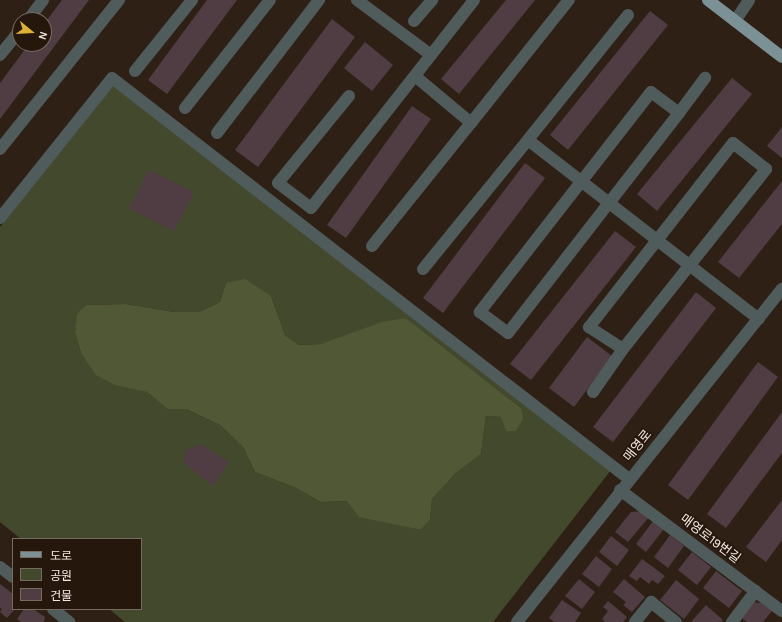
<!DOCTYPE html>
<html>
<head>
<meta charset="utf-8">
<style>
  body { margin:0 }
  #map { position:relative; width:782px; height:622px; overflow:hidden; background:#2f2015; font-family:Karla,"Noto Sans KR",sans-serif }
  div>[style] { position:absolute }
  .green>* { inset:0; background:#43492d }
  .forest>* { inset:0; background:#515835 }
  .building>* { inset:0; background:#503c43 }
  .minor>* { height:12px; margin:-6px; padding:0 6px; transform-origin:6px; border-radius:6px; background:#505b5c }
  .major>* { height:12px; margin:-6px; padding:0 6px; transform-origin:6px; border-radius:6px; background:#7b9195 }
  span { translate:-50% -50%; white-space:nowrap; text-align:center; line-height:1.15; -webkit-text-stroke:3.5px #25170c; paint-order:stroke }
  .street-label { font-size:13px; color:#f4e9e2 }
  .legend { position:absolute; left:12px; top:538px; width:130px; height:72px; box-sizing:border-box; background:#25170c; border:1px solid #786b62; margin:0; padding:5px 7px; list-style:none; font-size:12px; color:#f4e9e2 }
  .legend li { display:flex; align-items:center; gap:8px; height:20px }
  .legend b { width:20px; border:1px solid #786b62 }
  .north { position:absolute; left:12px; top:12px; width:40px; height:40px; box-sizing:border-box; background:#25170c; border:1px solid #786b62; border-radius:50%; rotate:108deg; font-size:11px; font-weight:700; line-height:16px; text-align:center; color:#f4e9e2 }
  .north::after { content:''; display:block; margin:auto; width:14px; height:18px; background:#deb133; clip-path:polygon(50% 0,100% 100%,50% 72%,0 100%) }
</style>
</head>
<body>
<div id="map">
  <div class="green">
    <div style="clip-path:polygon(evenodd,112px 85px,611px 470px,493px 622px,125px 622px,109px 609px,141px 609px,141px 539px,21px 539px,0 522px,0 227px,112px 85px,226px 283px,271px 296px,285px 335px,299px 345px,321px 344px,406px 318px,521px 408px,516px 431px,506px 431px,502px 417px,486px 416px,481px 454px,456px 473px,432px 499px,430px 520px,421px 530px,387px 522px,347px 501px,321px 502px,296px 488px,255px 472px,243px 447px,220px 425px,186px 409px,168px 408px,147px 392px,81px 353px,75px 333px,78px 314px,86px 305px,126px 304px,174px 312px,199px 312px,220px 302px,226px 283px)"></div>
  </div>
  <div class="forest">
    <div style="clip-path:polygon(245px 279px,271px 296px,285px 335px,299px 345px,321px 344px,382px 322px,406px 318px,521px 408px,523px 419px,516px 431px,506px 431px,501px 417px,486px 416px,481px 454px,456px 473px,432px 499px,430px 520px,421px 530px,359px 517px,347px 501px,321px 502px,296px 488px,255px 472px,243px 447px,220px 425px,186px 409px,168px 409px,147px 392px,115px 385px,96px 375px,81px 353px,75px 333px,77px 314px,86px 305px,126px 304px,174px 312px,199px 312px,220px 302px,226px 283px)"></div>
  </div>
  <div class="building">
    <div style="clip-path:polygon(62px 0,89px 0,0 119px,0 83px,29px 44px,44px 44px,44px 24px)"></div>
    <div style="clip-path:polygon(207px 0,237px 0,167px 94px,148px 80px)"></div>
    <div style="clip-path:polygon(506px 0,535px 0,459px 94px,441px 79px)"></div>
    <div style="clip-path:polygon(650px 11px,668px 25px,568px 150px,550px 135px)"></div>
    <div style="clip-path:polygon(332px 19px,355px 37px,258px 167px,235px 150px)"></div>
    <div style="clip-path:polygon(365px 42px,393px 65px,372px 91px,344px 68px)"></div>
    <div style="clip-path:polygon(732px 78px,752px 94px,657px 211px,637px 194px)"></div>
    <div style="clip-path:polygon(412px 106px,431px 119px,346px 238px,327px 225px)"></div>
    <div style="clip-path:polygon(782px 127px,782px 158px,767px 146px)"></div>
    <div style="clip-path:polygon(525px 163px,545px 178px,443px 313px,423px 298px)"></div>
    <div style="clip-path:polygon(149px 170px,194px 192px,174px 231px,129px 208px)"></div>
    <div style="clip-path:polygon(782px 181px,782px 224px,739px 278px,718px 262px)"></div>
    <div style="clip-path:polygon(615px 231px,636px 247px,531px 380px,510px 364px)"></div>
    <div style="clip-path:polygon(696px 292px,716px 308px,613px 442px,593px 427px)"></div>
    <div style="clip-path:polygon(587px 337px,612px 356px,574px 407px,549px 388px)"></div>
    <div style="clip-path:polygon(758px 362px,778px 377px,688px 500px,668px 485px)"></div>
    <div style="clip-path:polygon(782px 412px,782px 453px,726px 528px,707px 514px)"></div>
    <div style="clip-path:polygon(200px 444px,229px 462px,213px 486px,184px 463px,185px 451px)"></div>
    <div style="clip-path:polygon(782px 500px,782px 540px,766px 562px,746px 547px)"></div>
    <div style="clip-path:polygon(642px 511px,649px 517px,628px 542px,615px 532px,631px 512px)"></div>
    <div style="clip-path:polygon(653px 521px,664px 529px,646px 552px,636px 544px)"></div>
    <div style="clip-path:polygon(670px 535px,684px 546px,668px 568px,654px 557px)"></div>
    <div style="clip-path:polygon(611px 536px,629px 550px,617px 566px,599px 552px)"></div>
    <div style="clip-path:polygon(692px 552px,711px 567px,697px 585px,678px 570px)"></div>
    <div style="clip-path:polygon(596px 556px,612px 569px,599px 587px,582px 574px)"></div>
    <div style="clip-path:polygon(642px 559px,665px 576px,658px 584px,652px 580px,649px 584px,640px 577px,637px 581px,629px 576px)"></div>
    <div style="clip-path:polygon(716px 571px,742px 591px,729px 608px,703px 588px)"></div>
    <div style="clip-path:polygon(579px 579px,595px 592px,582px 609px,565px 596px)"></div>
    <div style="clip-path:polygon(624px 579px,645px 597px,632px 612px,623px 605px,626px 602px,613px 592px)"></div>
    <div style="clip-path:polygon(676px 580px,699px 599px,684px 619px,660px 600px)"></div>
    <div style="clip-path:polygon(0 584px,13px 594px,15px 609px,7px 618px,0 612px,2px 609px,0 608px)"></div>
    <div style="clip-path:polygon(562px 600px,581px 613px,575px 622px,554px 622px,549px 618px)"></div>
    <div style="clip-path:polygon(608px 601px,627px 617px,623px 622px,605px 622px,602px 619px,608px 611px,603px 607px)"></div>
    <div style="clip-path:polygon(751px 602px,762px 603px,772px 611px,763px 622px,747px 622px,740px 617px)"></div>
    <div style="clip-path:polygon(706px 605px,723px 620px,721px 622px,691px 622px)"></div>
    <div style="clip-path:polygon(24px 609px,33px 609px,45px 617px,44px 622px,21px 622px,17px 619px)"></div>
  </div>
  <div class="minor">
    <div style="left:357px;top:0;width:92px;rotate:36.6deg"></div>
    <div style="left:628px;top:15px;width:160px;rotate:128.7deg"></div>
    <div style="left:528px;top:140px;width:292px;rotate:37.8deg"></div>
    <div style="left:28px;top:20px;width:25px;rotate:-53deg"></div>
    <div style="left:414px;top:21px;width:28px;rotate:-49deg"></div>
    <div style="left:735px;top:21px;width:25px;rotate:-56deg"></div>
    <div style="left:0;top:55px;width:32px;rotate:-51deg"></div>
    <div style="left:135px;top:71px;width:91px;rotate:-51.2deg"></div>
    <div style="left:415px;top:76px;width:73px;rotate:40deg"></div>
    <div style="left:471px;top:123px;width:157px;rotate:-51.5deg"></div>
    <div style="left:349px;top:96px;width:112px;rotate:129.2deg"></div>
    <div style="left:278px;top:183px;width:41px;rotate:37.1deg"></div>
    <div style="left:311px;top:208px;width:264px;rotate:-51.9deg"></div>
    <div style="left:185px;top:108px;width:137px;rotate:-51.8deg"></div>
    <div style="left:679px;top:113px;width:35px;rotate:-143deg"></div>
    <div style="left:651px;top:92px;width:279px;rotate:127.9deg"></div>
    <div style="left:480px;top:312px;width:35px;rotate:37deg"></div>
    <div style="left:508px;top:333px;width:165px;rotate:-52.2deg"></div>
    <div style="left:609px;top:203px;width:114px;rotate:-52.1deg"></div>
    <div style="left:679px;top:113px;width:44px;rotate:-53.4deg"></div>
    <div style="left:217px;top:133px;width:168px;rotate:-52.5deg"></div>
    <div style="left:0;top:149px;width:191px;rotate:-51.4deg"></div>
    <div style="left:0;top:218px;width:179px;rotate:-51.3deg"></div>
    <div style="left:112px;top:78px;width:654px;rotate:37.8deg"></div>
    <div style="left:372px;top:246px;width:158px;rotate:-51.2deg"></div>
    <div style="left:423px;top:269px;width:166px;rotate:-50.9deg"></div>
    <div style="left:593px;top:392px;width:52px;rotate:-55.1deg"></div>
    <div style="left:623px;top:349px;width:230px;rotate:-51.5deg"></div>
    <div style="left:766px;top:169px;width:42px;rotate:-141.8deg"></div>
    <div style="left:733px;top:143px;width:234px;rotate:128deg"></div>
    <div style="left:589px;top:327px;width:40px;rotate:32.9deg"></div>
    <div style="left:620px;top:490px;width:202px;rotate:36.8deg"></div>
    <div style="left:0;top:567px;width:16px;rotate:38deg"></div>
    <div style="left:53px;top:609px;width:21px;rotate:39deg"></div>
    <div style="left:517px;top:622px;width:426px;rotate:-51.5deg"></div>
    <div style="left:635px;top:622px;width:26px;rotate:-51deg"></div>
    <div style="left:651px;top:602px;width:32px;rotate:39deg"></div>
    <div style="left:732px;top:622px;width:39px;rotate:-53deg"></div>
  </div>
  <div class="major">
    <div style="left:708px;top:0;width:93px;rotate:37.6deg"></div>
  </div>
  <div class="street-label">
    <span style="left:638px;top:446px;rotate:-51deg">매영로</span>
    <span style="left:710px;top:539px;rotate:37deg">매영로19번길</span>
  </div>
  <ul class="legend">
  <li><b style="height:5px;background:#7b9195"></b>도로</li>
  <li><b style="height:11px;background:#43492d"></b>공원</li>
  <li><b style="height:11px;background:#503c43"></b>건물</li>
  </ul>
  <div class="north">N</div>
</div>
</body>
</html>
